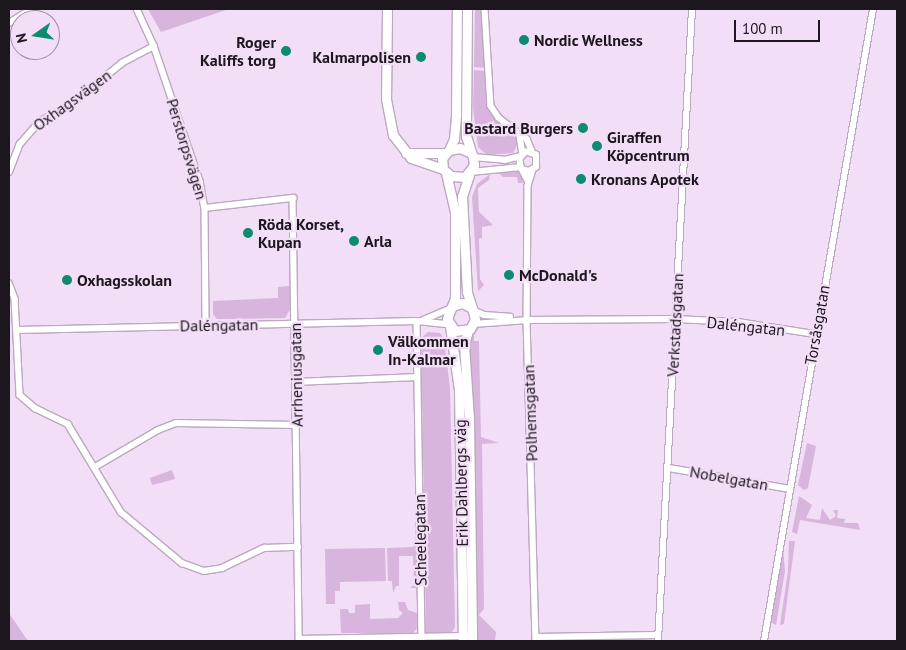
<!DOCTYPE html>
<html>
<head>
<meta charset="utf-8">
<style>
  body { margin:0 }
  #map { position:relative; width:906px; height:650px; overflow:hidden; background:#f3def7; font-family:"PT Sans",sans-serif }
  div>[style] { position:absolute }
  .green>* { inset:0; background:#d7b5dc }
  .roads { filter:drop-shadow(1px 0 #bca8bf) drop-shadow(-1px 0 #bca8bf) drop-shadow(0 1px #bca8bf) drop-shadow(0 -1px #bca8bf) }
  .street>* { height:5.5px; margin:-2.75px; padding:0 2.75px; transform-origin:2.75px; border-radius:2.75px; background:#fff }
  .secondary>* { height:9px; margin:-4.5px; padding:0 4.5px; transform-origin:4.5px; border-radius:4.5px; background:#fff }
  .dots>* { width:14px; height:14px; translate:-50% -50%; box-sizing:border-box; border:2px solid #f3def7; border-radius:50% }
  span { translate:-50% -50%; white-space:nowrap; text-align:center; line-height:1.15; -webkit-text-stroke:4.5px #f3def7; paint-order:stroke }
  .poi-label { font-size:16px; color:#1d161e; font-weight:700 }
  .left { translate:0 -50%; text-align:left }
  .right { translate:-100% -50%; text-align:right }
  .street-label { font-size:16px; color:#1d161e }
  .frame { position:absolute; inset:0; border:10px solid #1d161e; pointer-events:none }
  .north { position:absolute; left:10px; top:10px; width:50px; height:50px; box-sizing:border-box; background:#f3def7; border:1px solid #9d8ea0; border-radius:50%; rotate:257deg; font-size:14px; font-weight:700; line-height:20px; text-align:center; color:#1d161e }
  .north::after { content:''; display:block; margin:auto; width:18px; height:22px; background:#0d8b6f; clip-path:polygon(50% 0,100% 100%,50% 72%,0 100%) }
  .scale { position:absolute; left:734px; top:20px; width:86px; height:22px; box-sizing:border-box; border:2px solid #1d161e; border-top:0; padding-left:6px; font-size:15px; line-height:18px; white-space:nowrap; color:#1d161e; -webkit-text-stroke:4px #f3def7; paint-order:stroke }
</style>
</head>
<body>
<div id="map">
  <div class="green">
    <div style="clip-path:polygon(148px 9px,229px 9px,161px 32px)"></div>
    <div style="clip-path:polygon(475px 9px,482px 9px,485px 68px,474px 67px)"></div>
    <div style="clip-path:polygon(474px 70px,485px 71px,490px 113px,519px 141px,513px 153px,487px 155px,478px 147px,473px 108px)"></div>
    <div style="clip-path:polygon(513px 170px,521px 173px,523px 183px,518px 183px,517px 177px,503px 177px,498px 172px)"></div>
    <div style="clip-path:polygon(490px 174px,489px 180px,478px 188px,479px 212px,493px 225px,482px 227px,482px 238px,479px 239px,480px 279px,484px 285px,478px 291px,472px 197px,477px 184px)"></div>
    <div style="clip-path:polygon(290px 286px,290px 310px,285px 318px,217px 319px,213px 314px,213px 301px,278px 298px,278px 287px)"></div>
    <div style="clip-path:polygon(480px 327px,474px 335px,474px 341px,479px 341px,481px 437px,499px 443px,482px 444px,484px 609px,479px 615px,496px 632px,495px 641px,476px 641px,471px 376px,467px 348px,471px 334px)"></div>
    <div style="clip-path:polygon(428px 332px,440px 333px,444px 339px,450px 388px,455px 627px,452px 632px,426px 633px,421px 338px)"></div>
    <div style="clip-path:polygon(807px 443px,816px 446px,808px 488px,804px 490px,798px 485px)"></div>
    <div style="clip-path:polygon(172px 470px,175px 479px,152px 485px,150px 478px)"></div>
    <div style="clip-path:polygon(799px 496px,812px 505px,806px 518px,820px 520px,822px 508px,830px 520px,836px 516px,833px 510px,838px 510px,837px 518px,845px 519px,844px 523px,858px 523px,860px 530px,800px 520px,797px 534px,792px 532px)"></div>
    <div style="clip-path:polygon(789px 541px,795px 541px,784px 624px,780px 625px,788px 571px)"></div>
    <div style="clip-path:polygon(413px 543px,416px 543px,417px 588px,410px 588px,414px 585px,413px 556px,399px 556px,399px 586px,396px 586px,393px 593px,392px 581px,388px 581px,387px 548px,413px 547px)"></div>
    <div style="clip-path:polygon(385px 548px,386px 581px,340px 582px,340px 591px,335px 591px,335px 604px,326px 604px,325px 549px)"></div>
    <div style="clip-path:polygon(783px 548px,785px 571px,776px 625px,770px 622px)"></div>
    <div style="clip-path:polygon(398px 602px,405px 602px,408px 610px,417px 613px,418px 627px,413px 633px,341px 633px,340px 609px,348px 609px,349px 613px,355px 613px,355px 605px,370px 604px,370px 619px,398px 618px,403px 613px,399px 610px)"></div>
    <div style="clip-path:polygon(9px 613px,13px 619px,28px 641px,9px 641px)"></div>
  </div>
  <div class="roads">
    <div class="street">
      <div style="left:137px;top:9px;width:41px;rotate:65.3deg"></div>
      <div style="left:154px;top:46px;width:143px;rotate:71.2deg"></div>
      <div style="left:200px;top:181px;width:27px;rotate:80deg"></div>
      <div style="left:205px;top:208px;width:118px;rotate:89.5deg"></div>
      <div style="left:485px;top:9px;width:97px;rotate:86.5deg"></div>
      <div style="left:491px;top:106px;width:14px;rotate:56deg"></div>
      <div style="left:499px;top:118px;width:35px;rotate:37deg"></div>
      <div style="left:527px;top:139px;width:15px;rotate:67deg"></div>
      <div style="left:9px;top:23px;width:26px;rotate:-32deg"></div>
      <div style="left:520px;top:136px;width:18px;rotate:81deg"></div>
      <div style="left:473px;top:157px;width:32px;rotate:5deg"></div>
      <div style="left:505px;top:160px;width:16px;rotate:-14deg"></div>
      <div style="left:523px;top:169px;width:6px;rotate:18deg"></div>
      <div style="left:529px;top:171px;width:8px;rotate:-30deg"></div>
      <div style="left:536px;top:167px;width:12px;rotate:-90deg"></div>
      <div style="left:536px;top:155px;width:10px;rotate:-163deg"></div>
      <div style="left:526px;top:152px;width:9px;rotate:131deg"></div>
      <div style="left:520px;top:159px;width:8px;rotate:83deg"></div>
      <div style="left:521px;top:167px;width:16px;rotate:63deg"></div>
      <div style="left:533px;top:170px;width:17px;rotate:107deg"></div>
      <div style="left:528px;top:186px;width:134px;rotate:90.4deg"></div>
      <div style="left:527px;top:320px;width:321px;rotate:88.4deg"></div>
      <div style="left:9px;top:172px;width:30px;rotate:-69deg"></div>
      <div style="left:20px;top:144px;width:29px;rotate:-49deg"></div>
      <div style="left:39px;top:122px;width:39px;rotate:-29deg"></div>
      <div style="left:73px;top:103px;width:63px;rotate:-39.2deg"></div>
      <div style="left:122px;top:63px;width:36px;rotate:-28deg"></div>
      <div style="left:471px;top:172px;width:50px;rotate:-5.7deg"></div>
      <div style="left:205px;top:208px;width:89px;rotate:-6.5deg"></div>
      <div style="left:293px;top:198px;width:443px;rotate:89.2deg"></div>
      <div style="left:9px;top:283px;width:17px;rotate:69deg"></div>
      <div style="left:15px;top:299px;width:96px;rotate:87deg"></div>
      <div style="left:20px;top:395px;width:20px;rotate:41deg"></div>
      <div style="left:35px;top:408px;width:37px;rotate:26deg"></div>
      <div style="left:68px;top:424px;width:103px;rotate:58.9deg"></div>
      <div style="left:121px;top:512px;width:80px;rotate:39.9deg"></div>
      <div style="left:182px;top:563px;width:23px;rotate:20deg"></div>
      <div style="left:204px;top:571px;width:18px;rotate:-9deg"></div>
      <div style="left:222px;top:568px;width:47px;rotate:-25.5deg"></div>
      <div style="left:264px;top:548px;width:34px;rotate:-2deg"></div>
      <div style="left:473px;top:310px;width:12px;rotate:24deg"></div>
      <div style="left:484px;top:315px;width:26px;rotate:4deg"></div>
      <div style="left:417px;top:321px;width:316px;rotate:89.1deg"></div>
      <div style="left:421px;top:321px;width:30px;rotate:-23deg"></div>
      <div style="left:473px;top:324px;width:54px;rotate:-4.2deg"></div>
      <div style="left:527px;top:320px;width:148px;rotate:-0.4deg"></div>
      <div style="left:675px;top:319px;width:63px;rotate:2.7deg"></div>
      <div style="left:738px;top:322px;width:78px;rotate:8.9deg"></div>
      <div style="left:17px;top:330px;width:400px;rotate:-1.3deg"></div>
      <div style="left:417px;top:321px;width:31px;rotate:6deg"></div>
      <div style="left:297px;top:382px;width:119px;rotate:-2.4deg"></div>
      <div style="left:95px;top:467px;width:73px;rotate:-30.4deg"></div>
      <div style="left:158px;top:430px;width:19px;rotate:-21deg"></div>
      <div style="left:176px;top:423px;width:121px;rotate:0.9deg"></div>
      <div style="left:669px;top:468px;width:123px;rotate:9.8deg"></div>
      <div style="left:536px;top:637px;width:122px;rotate:-0.9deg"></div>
      <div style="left:299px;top:639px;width:166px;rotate:-1deg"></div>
      <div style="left:658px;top:641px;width:633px;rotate:-86.92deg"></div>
      <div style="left:764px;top:641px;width:641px;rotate:-80.21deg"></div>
    </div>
    <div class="secondary">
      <div style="left:387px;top:9px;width:90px;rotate:90.6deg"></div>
      <div style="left:386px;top:99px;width:37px;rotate:79deg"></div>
      <div style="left:393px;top:135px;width:29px;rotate:52deg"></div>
      <div style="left:411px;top:158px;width:34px;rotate:19deg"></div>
      <div style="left:467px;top:9px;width:127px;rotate:90.5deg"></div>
      <div style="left:466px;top:136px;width:22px;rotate:72deg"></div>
      <div style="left:473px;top:157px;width:8px;rotate:83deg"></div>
      <div style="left:474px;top:165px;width:15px;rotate:127deg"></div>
      <div style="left:465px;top:177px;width:14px;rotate:-176deg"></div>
      <div style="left:451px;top:176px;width:11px;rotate:-139deg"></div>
      <div style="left:443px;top:169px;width:11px;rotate:-95deg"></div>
      <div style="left:442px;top:158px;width:11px;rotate:-49deg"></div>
      <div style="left:449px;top:150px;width:11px;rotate:-10deg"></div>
      <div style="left:460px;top:148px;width:12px;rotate:24deg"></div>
      <div style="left:449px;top:150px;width:12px;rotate:-66deg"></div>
      <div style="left:454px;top:139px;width:25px;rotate:-85deg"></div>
      <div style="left:456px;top:114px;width:105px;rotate:-89.5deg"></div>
      <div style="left:406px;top:153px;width:39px"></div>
      <div style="left:446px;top:173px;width:40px;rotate:77deg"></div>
      <div style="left:455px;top:212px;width:86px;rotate:90deg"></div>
      <div style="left:455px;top:298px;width:22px;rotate:111deg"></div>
      <div style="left:447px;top:319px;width:14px;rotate:56deg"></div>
      <div style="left:455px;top:331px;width:15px;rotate:-8deg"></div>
      <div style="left:470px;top:329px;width:11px;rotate:-63deg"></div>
      <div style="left:475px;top:319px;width:11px;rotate:-105deg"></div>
      <div style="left:472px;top:308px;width:11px;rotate:-153deg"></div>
      <div style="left:462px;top:303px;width:10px;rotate:163deg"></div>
      <div style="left:469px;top:175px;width:22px;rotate:108deg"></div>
      <div style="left:462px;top:196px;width:96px;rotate:87deg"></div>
      <div style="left:467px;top:292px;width:17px;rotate:73deg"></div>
      <div style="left:450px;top:326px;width:65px;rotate:82deg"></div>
      <div style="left:459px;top:390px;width:251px;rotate:89.1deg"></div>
      <div style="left:468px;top:330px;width:16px;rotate:105deg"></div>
      <div style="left:464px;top:345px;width:73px;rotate:86.1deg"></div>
      <div style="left:469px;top:418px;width:223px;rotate:89.2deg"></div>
    </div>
  </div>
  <div class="dots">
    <div style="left:524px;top:40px;background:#0d8b6f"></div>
    <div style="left:286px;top:51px;background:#0d8b6f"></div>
    <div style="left:421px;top:57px;background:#0d8b6f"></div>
    <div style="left:583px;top:128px;background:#0d8b6f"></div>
    <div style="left:597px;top:146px;background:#0d8b6f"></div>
    <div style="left:581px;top:179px;background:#0d8b6f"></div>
    <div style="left:248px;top:233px;background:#0d8b6f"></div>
    <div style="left:354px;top:241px;background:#0d8b6f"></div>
    <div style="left:509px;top:275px;background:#0d8b6f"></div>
    <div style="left:67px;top:280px;background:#0d8b6f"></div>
    <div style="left:378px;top:350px;background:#0d8b6f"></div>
  </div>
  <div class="poi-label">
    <span class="left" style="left:534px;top:40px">Nordic Wellness</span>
    <span class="right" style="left:276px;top:51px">Roger<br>Kaliffs torg</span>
    <span class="right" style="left:411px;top:57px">Kalmarpolisen</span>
    <span class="right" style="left:573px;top:128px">Bastard Burgers</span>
    <span class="left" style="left:607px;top:146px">Giraffen<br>Köpcentrum</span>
    <span class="left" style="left:591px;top:179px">Kronans Apotek</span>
    <span class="left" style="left:258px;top:233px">Röda Korset,<br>Kupan</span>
    <span class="left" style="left:364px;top:241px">Arla</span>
    <span class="left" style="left:519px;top:275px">McDonald's</span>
    <span class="left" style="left:77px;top:280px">Oxhagsskolan</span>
    <span class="left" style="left:388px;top:350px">Välkommen<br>In-Kalmar</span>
  </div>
  <div class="street-label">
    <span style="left:72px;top:100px;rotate:-36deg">Oxhagsvägen</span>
    <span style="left:187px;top:149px;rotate:73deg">Perstorpsvägen</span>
    <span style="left:219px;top:325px;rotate:-1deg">Daléngatan</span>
    <span style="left:675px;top:325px;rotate:-87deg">Verkstadsgatan</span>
    <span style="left:817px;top:325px;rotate:-80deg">Torsåsgatan</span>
    <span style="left:746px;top:326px;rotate:6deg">Daléngatan</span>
    <span style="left:296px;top:375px;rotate:-91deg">Arrheniusgatan</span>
    <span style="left:530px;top:413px;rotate:-92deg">Polhemsgatan</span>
    <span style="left:729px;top:478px;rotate:10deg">Nobelgatan</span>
    <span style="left:461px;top:483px;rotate:-91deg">Erik Dahlbergs väg</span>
    <span style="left:420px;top:540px;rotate:-91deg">Scheelegatan</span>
  </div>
  <div class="frame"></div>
  <div class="north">N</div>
  <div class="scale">100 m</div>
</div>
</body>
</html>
